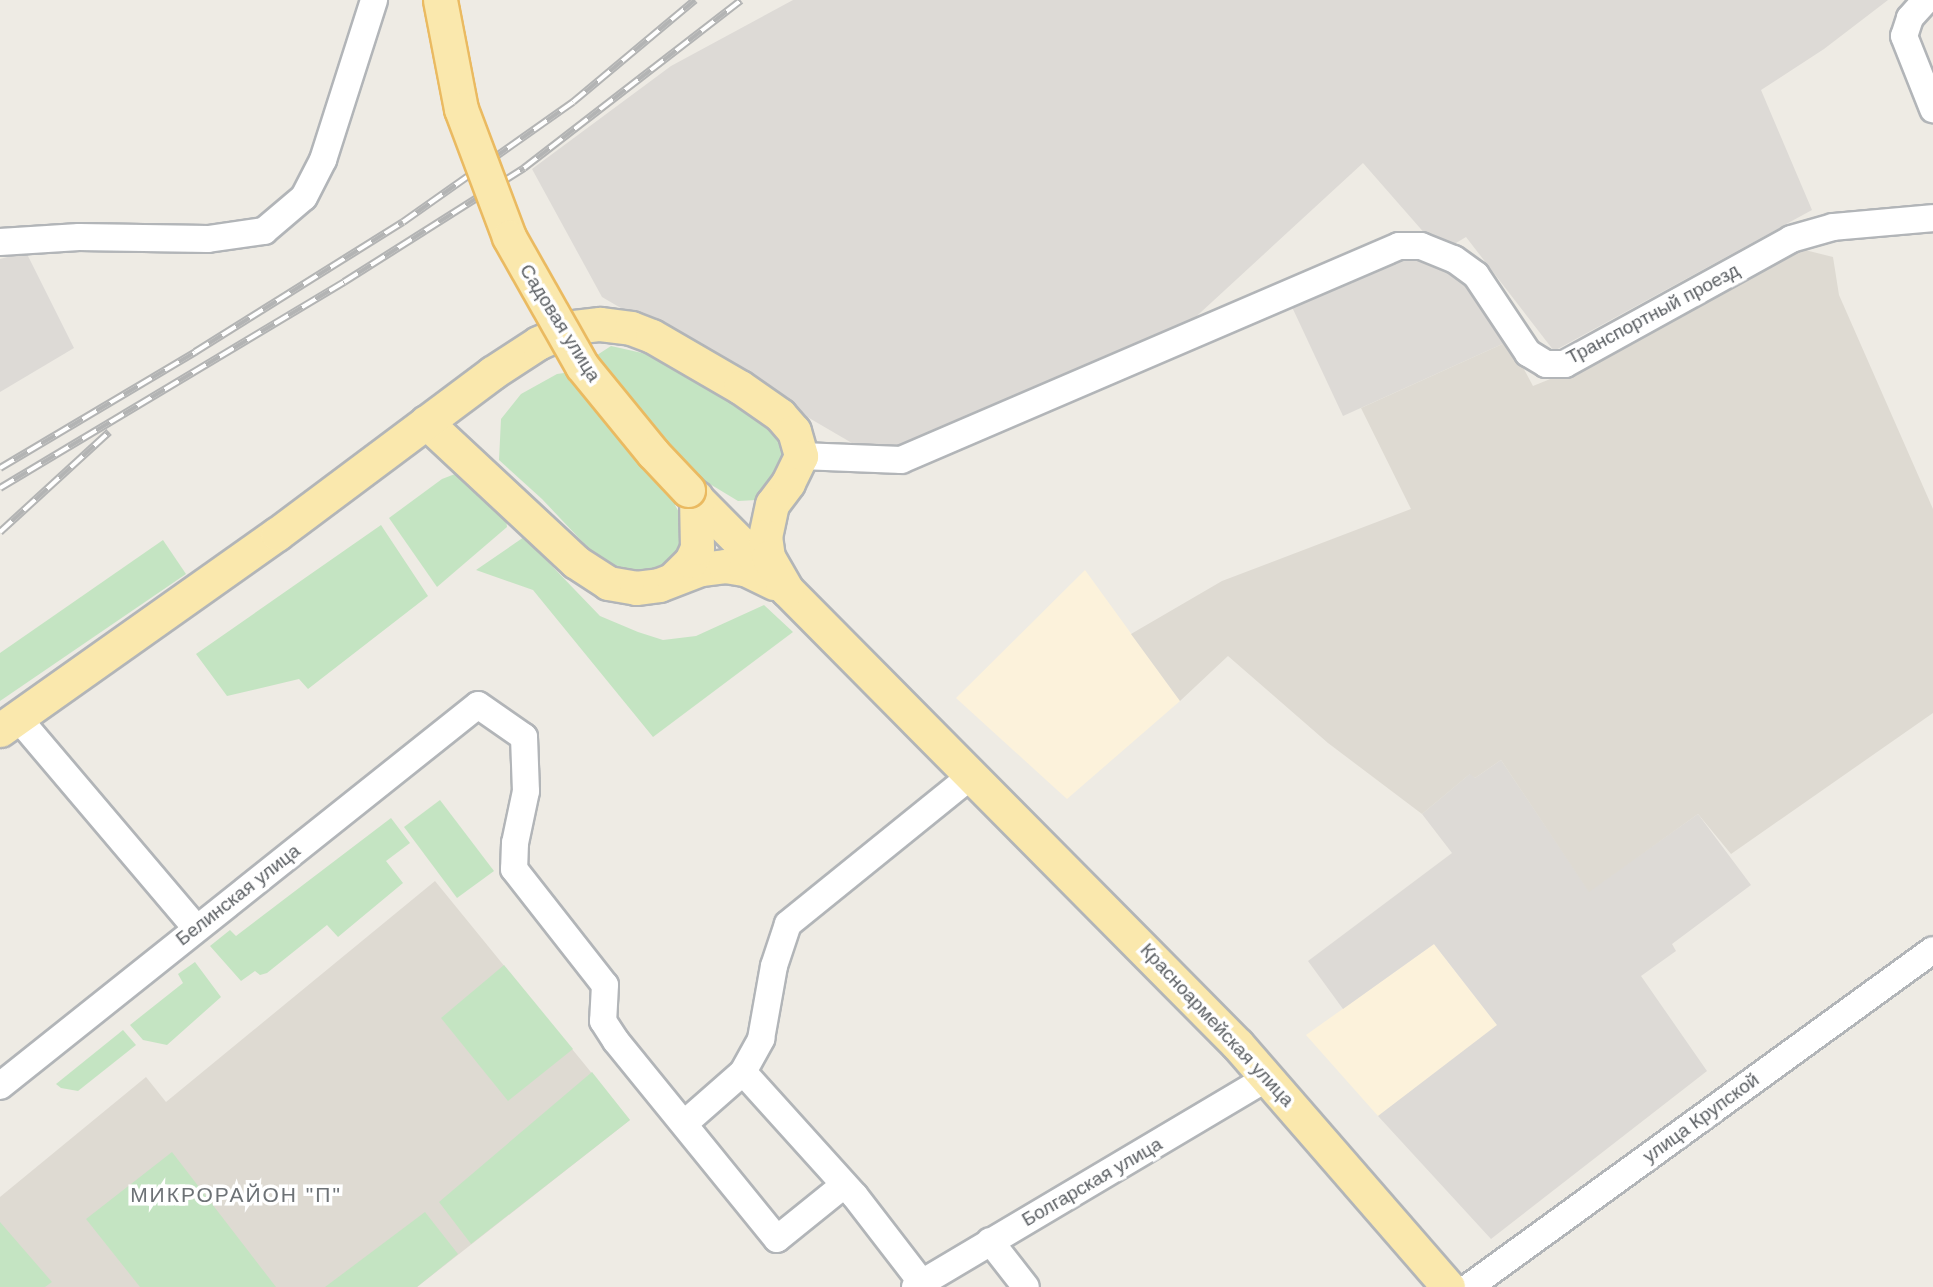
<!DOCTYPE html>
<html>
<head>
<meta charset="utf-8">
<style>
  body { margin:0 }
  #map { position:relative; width:1933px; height:1287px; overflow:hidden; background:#eeebe4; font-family:Arial,sans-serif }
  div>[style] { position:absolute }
  .commercial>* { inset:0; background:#fcf2db }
  .industrial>* { inset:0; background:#dddad6 }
  .education>* { inset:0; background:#dedad2 }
  .green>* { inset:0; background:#c4e4c2 }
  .roads { filter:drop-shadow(2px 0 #b2b5b8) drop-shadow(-2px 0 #b2b5b8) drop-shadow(0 2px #b2b5b8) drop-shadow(0 -2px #b2b5b8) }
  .minor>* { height:26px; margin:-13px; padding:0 13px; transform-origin:13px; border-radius:13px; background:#fff }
  .major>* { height:33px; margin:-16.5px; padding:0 16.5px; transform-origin:16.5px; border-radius:16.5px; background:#fae8ad }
  .rail>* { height:8px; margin-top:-4px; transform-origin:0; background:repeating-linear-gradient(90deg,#fff 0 16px,#b3b4b4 0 32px); box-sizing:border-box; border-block:2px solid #b3b4b4 }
  .bridges { filter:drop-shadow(2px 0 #eaba61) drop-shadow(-2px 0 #eaba61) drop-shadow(0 2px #eaba61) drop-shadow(0 -2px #eaba61) }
  .major-bridge>* { height:33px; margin:-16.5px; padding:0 16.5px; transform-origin:16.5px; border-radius:16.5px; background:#fae8ad }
  span { translate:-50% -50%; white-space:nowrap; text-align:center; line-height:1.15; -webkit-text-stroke:7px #fff; paint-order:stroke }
  .street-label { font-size:19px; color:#5c6064 }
  .neighbourhood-label { font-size:21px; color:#6d7276; letter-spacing:2px }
</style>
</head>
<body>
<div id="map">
  <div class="commercial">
    <div style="clip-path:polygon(1085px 570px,1180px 701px,1067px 799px,956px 698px)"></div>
    <div style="clip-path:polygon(1434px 944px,1498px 1026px,1378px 1116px,1306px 1035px)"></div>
  </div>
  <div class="industrial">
    <div style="clip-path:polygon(793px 0,1888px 0,1824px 49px,1761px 90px,1812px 210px,1554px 351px,1466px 237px,1441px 252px,1363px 163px,1187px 325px,881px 460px,602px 297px,532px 169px,671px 66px)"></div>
    <div style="clip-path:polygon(26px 252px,74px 348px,0 392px,0 259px)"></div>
    <div style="clip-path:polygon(1395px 257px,1419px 257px,1467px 279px,1509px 341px,1343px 416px,1292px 307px)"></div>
    <div style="clip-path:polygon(1501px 760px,1589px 891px,1698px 814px,1751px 885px,1672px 944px,1676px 951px,1641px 976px,1707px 1071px,1491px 1239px,1378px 1116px,1497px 1025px,1434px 944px,1343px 1009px,1308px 961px,1452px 853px,1422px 814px,1471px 773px,1475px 778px)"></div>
  </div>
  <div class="education">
    <div style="clip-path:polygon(1801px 249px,1833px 257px,1839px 295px,1933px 509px,1933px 713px,1731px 854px,1698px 814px,1589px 892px,1501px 760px,1475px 778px,1470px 774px,1422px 814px,1328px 743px,1228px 656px,1180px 701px,1131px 634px,1222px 581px,1411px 509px,1361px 408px,1509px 341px,1533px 386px,1565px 373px,1684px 307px)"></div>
    <div style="clip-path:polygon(435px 881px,630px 1120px,417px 1287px,0 1287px,0 1197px,146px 1077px,166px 1102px)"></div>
  </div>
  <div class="green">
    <div style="clip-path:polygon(611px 346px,669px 359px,771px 429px,785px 447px,780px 476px,757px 500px,738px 501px,700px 478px,675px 505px,685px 523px,686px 553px,669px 574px,610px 571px,542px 499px,499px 460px,501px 419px,521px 394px,557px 374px,571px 372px)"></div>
    <div style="clip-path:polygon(455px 474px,484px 488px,505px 512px,507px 527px,437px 587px,389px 518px,442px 479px)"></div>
    <div style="clip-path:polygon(381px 525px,428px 596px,308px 689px,299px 679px,227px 696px,196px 654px)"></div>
    <div style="clip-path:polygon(524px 537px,600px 616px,638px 632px,663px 640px,696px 636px,764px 605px,793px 632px,653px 737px,533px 590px,476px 570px)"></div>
    <div style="clip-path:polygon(163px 540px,186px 574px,0 701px,0 653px)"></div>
    <div style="clip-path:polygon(440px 800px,494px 871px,457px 898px,404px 827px)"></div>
    <div style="clip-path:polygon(391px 818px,410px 843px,386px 861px,403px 883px,338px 937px,327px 925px,267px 973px,260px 975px,255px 971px,241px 981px,210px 946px,230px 930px,236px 936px)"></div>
    <div style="clip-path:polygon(195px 962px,221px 997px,167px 1045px,143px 1040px,130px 1025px,183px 983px,178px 974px)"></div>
    <div style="clip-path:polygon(504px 965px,573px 1049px,508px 1101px,441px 1018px)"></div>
    <div style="clip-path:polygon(123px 1030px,136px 1045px,78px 1091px,61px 1088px,56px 1084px)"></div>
    <div style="clip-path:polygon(592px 1072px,630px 1120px,471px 1244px,439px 1202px)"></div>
    <div style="clip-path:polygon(172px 1152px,276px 1287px,140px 1287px,86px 1219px)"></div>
    <div style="clip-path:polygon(425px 1212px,458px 1254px,417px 1287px,325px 1287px)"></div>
    <div style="clip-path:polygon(0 1222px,52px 1282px,45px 1287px,0 1287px)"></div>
  </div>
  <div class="roads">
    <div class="minor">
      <div style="left:1926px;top:0;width:24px;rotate:132deg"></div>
      <div style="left:1910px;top:18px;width:19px;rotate:108deg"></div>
      <div style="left:1904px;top:36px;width:79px;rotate:68.3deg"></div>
      <div style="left:0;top:242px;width:79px;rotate:-3.6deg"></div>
      <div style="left:79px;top:237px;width:129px;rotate:0.9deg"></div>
      <div style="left:208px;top:239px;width:57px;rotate:-8.1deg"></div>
      <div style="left:264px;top:231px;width:52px;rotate:-40.4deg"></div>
      <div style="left:304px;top:197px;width:42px;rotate:-62.8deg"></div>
      <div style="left:323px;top:160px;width:168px;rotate:-72.3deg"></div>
      <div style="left:801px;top:456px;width:100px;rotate:2.3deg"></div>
      <div style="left:901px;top:460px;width:542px;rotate:-23.25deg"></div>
      <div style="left:1399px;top:246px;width:22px"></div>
      <div style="left:1421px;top:246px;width:35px;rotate:22deg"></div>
      <div style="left:1454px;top:259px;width:27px;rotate:36deg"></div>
      <div style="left:1476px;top:275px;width:94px;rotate:56.3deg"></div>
      <div style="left:1528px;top:353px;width:21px;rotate:31deg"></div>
      <div style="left:1546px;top:364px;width:19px"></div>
      <div style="left:1565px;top:364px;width:258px;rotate:-28.9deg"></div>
      <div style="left:1791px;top:239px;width:44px;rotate:-15.9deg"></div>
      <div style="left:1833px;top:227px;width:100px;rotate:-5.1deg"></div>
      <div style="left:18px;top:718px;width:275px;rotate:49.7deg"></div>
      <div style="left:743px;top:1072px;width:38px;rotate:-61deg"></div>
      <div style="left:761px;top:1039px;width:74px;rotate:-79.9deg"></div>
      <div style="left:774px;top:966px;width:44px;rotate:-71.6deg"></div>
      <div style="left:788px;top:924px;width:238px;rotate:-39deg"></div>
      <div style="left:0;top:1086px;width:611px;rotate:-38.56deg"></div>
      <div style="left:478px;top:705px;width:56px;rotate:34.8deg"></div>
      <div style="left:524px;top:737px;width:54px;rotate:87.9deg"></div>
      <div style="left:526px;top:791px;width:53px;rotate:101.9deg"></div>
      <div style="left:515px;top:843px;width:26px;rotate:92deg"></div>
      <div style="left:514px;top:869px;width:147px;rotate:51.9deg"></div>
      <div style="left:605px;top:985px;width:36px;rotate:93deg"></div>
      <div style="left:603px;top:1021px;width:24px;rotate:57deg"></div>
      <div style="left:616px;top:1041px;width:255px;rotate:50.9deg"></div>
      <div style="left:777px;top:1239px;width:86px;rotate:-38.9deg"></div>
      <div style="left:685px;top:1123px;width:77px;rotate:-41.3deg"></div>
      <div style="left:743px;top:1072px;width:167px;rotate:47.9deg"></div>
      <div style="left:855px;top:1196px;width:110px;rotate:52.4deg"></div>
      <div style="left:990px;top:1241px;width:58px;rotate:52deg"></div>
      <div style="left:915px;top:1287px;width:412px;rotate:-30.7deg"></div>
      <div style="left:1469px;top:1287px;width:573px;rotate:-35.99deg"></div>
    </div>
    <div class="major">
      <div style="left:426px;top:422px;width:205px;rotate:43deg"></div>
      <div style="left:576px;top:562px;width:38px;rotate:33deg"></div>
      <div style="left:608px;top:583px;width:28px;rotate:10deg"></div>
      <div style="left:636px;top:588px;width:23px;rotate:-7deg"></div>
      <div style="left:659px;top:585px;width:45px;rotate:-20.9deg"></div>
      <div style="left:701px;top:569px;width:24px;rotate:-7deg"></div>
      <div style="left:725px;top:566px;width:20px;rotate:9deg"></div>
      <div style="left:745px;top:569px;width:32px;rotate:26deg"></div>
      <div style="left:688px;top:490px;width:781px;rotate:45.26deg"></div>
      <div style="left:1238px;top:1045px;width:320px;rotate:49deg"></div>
      <div style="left:673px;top:579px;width:25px;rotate:-45deg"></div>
      <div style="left:691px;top:561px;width:14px;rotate:-65deg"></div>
      <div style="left:697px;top:548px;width:51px;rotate:-91.1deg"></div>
      <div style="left:0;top:730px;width:339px;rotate:-35.3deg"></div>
      <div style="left:277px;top:534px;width:269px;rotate:-36.8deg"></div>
      <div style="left:492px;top:373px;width:55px;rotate:-33.1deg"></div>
      <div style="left:538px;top:343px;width:39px;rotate:-24deg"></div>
      <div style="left:574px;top:327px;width:26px;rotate:-7deg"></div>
      <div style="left:600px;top:324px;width:31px;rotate:7deg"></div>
      <div style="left:631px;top:328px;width:22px;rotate:21deg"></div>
      <div style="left:652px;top:336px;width:102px;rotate:30.1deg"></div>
      <div style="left:740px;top:387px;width:49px;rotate:35deg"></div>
      <div style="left:780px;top:415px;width:21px;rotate:49deg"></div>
      <div style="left:794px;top:431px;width:26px;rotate:74deg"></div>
      <div style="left:801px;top:456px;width:30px;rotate:116deg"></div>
      <div style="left:788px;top:483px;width:26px;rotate:127deg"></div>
      <div style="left:772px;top:504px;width:33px;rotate:102deg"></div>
      <div style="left:765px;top:536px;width:21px;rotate:82deg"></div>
      <div style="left:768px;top:557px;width:38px;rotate:60deg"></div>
    </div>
  </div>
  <div class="rail">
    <div style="left:0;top:468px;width:227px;rotate:-30.7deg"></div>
    <div style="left:195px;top:352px;width:245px;rotate:-32deg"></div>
    <div style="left:403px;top:222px;width:208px;rotate:-35.2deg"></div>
    <div style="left:573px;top:102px;width:159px;rotate:-39.9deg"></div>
    <div style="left:0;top:488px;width:401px;rotate:-30.9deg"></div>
    <div style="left:344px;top:282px;width:213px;rotate:-32.3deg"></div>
    <div style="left:524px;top:168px;width:274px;rotate:-37.7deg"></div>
    <div style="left:0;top:532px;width:148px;rotate:-42.5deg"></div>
  </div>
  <div class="bridges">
    <div class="major-bridge">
      <div style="left:440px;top:0;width:111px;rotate:79.1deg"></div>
      <div style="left:461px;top:109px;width:137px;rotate:69.4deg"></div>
      <div style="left:509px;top:237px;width:148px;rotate:60.5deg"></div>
      <div style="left:582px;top:366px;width:112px;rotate:50.8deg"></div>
      <div style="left:653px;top:453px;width:51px;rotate:46.6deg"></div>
    </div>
  </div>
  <div class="street-label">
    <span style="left:1653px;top:314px;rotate:-28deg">Транспортный проезд</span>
    <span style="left:560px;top:323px;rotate:58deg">Садовая улица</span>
    <span style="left:238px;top:895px;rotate:-38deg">Белинская улица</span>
    <span style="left:1217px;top:1025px;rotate:47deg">Красноармейская улица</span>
    <span style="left:1701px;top:1118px;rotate:-36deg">улица Крупской</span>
    <span style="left:1092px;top:1182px;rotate:-30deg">Болгарская улица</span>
  </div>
  <div class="neighbourhood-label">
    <span style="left:236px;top:1195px">МИКРОРАЙОН "П"</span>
  </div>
</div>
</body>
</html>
